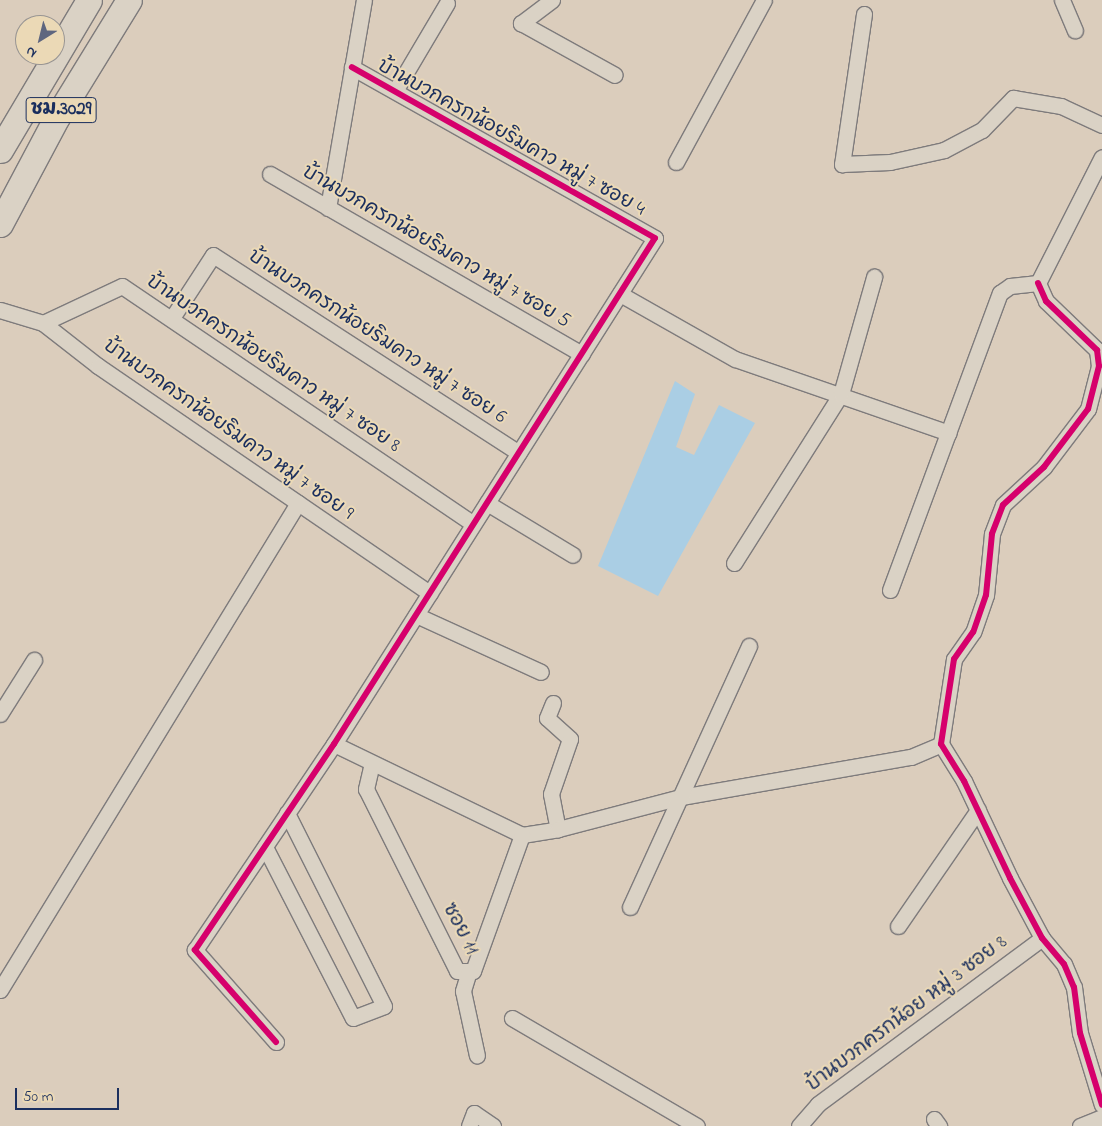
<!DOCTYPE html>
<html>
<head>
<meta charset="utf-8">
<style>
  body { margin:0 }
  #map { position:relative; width:1102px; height:1126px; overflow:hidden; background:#dbcdbc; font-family:"Indie Flower","Playpen Sans Thai",sans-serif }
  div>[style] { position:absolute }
  .water>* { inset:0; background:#aacee4 }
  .roads { filter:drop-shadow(1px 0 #7e7b7c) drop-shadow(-1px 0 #7e7b7c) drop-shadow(0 1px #7e7b7c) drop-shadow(0 -1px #7e7b7c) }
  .street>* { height:15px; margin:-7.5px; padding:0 7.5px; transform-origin:7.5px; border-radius:7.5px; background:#dad2c5 }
  .primary>* { height:25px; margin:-12.5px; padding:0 12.5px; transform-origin:12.5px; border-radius:12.5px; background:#dad2c5 }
  .cycleway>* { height:6px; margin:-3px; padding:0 3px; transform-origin:3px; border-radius:3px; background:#d6006c }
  span { translate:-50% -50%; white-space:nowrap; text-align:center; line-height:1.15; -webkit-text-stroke:4px #ebd9b6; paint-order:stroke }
  .shield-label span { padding:1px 4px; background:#ebd9b6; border:1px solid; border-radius:4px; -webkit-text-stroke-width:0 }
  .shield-label { font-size:19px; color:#1b2f5e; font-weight:700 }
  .street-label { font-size:20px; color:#1b2f5e }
  .north { position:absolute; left:15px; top:15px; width:50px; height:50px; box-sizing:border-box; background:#ebd9b6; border:1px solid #989593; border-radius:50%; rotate:216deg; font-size:14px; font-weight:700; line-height:20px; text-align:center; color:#1b2f5e }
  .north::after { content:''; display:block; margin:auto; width:18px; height:22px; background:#5e667f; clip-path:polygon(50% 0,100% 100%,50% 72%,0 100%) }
  .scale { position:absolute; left:15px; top:1088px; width:104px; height:22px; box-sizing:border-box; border:2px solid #1b2f5e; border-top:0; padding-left:6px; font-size:15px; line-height:18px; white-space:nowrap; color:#1b2f5e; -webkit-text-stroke:4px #ebd9b6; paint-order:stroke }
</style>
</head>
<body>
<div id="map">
  <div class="water">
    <div style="clip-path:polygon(675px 381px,695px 394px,676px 447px,694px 455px,719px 405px,755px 423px,658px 596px,598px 566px)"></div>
  </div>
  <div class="roads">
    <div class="street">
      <div style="left:552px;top:0;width:39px;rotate:143deg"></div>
      <div style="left:521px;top:23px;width:107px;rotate:29deg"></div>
      <div style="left:1062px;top:0;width:33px;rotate:67deg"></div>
      <div style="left:864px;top:14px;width:152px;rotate:98.3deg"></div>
      <div style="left:842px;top:164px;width:48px;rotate:-2.4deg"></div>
      <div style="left:890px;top:162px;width:55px;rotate:-12.5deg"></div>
      <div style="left:944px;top:150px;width:43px;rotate:-27.8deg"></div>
      <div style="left:982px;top:130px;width:45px;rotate:-45.9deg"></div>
      <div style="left:1013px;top:98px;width:49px;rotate:9.5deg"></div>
      <div style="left:1061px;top:106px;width:45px;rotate:24.9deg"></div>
      <div style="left:395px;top:91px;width:102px;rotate:-59.4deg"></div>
      <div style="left:676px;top:162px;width:184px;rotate:-61.5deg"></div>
      <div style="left:270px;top:174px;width:360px;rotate:30deg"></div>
      <div style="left:328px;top:208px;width:211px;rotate:-80.2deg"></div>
      <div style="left:1038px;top:283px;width:20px;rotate:66deg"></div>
      <div style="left:1046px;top:301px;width:71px;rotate:43.9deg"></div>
      <div style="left:1097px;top:350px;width:16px;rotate:83deg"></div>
      <div style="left:1099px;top:366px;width:44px;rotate:104.3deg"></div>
      <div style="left:1088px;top:409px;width:73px;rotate:127.2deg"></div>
      <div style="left:1044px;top:467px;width:56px;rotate:137.2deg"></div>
      <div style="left:1003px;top:505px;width:31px;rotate:111deg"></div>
      <div style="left:992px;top:534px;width:61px;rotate:95.6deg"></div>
      <div style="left:986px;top:595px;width:39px;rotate:109deg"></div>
      <div style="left:973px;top:632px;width:33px;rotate:125deg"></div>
      <div style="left:954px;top:659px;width:86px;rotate:98.7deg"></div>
      <div style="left:941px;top:744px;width:44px;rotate:58.1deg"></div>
      <div style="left:964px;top:781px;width:107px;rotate:64.6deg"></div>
      <div style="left:1010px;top:878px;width:68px;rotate:61.9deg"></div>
      <div style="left:1042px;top:938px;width:34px;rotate:50deg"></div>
      <div style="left:1064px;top:964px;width:25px;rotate:67deg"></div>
      <div style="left:1074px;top:987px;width:46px;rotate:82.6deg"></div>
      <div style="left:1080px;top:1033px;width:75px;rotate:73deg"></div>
      <div style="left:1038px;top:283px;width:141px;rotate:-63.1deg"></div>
      <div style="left:620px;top:294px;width:132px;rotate:29.5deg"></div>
      <div style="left:735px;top:359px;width:226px;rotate:19.1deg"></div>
      <div style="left:0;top:310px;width:45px;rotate:16.8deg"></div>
      <div style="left:43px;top:323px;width:70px;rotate:38deg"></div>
      <div style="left:98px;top:366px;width:402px;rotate:34.4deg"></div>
      <div style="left:172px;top:318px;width:75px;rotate:-56.9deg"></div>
      <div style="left:213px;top:255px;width:364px;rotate:32.9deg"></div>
      <div style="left:43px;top:323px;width:87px;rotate:-25.1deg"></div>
      <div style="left:122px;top:286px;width:424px;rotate:34.1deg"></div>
      <div style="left:487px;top:503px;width:100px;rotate:31.2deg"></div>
      <div style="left:734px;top:563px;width:200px;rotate:-57.7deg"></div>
      <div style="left:841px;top:394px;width:122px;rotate:-74.2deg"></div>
      <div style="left:890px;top:590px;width:317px;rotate:-69.7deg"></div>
      <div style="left:1000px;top:293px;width:12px;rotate:-35deg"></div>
      <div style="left:1010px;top:286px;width:28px;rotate:-6deg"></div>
      <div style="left:416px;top:615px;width:137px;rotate:24.5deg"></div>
      <div style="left:553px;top:703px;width:16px;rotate:112deg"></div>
      <div style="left:547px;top:718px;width:31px;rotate:42deg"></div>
      <div style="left:570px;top:739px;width:58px;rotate:109.1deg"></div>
      <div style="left:551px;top:794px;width:36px;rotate:79deg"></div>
      <div style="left:0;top:714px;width:64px;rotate:-57.8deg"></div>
      <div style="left:334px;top:744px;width:209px;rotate:25.8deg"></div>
      <div style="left:522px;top:835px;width:36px;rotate:-9deg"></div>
      <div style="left:558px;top:829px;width:127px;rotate:-14.6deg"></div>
      <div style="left:681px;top:797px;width:233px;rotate:-9.9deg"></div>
      <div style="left:911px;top:757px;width:33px;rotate:-23deg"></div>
      <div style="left:372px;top:763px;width:27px;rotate:103deg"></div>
      <div style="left:366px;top:789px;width:203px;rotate:63.4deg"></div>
      <div style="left:457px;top:971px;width:16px"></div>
      <div style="left:473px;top:971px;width:145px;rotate:-70.2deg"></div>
      <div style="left:265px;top:847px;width:192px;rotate:62.8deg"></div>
      <div style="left:353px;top:1018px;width:33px;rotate:-21deg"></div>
      <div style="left:384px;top:1006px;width:216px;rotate:-116.7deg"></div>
      <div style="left:630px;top:907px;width:287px;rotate:-65.5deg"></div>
      <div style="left:898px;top:926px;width:141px;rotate:-55.4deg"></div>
      <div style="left:469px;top:971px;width:21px;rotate:107deg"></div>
      <div style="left:463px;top:991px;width:66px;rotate:77.8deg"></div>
      <div style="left:0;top:990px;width:571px;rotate:-58.54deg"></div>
      <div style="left:512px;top:1018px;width:214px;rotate:30.3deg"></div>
      <div style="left:276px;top:1042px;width:123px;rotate:-131.4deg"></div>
      <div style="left:195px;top:950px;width:249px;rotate:-56deg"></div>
      <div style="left:334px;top:744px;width:599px;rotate:-57.61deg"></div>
      <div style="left:655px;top:238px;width:348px;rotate:-150.6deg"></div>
      <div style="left:934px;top:1119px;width:9px;rotate:54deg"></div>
      <div style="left:469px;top:1126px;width:14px;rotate:-69deg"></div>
      <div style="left:474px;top:1113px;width:23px;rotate:34deg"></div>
      <div style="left:799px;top:1126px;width:29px;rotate:-49deg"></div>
      <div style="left:818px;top:1104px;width:279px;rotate:-36.5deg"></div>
      <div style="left:1080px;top:1126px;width:24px;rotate:-22deg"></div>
    </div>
    <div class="primary">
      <div style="left:0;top:150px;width:174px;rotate:-59.3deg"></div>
      <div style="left:0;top:224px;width:121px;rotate:-62deg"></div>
      <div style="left:57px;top:117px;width:137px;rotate:-58.4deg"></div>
    </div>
  </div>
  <div class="cycleway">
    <div style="left:1038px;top:283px;width:20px;rotate:66deg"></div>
    <div style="left:1046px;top:301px;width:71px;rotate:43.9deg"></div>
    <div style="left:1097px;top:350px;width:16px;rotate:83deg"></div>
    <div style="left:1099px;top:366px;width:44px;rotate:104.3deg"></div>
    <div style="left:1088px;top:409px;width:73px;rotate:127.2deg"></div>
    <div style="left:1044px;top:467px;width:56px;rotate:137.2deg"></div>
    <div style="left:1003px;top:505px;width:31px;rotate:111deg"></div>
    <div style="left:992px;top:534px;width:61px;rotate:95.6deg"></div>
    <div style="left:986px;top:595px;width:39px;rotate:109deg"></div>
    <div style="left:973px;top:632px;width:33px;rotate:125deg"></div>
    <div style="left:954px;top:659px;width:86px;rotate:98.7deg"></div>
    <div style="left:941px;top:744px;width:44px;rotate:58.1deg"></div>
    <div style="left:964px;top:781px;width:107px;rotate:64.6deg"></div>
    <div style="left:1010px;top:878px;width:68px;rotate:61.9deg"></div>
    <div style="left:1042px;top:938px;width:34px;rotate:50deg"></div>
    <div style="left:1064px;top:964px;width:25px;rotate:67deg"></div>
    <div style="left:1074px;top:987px;width:46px;rotate:82.6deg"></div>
    <div style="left:1080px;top:1033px;width:75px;rotate:73deg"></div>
    <div style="left:276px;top:1042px;width:123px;rotate:-131.4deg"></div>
    <div style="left:195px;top:950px;width:249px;rotate:-56deg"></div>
    <div style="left:334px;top:744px;width:599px;rotate:-57.61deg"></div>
    <div style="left:655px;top:238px;width:348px;rotate:-150.6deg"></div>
  </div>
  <div class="shield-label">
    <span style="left:61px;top:110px">ชม.3029</span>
  </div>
  <div class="street-label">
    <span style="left:511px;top:138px;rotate:29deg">บ้านบวกครกน้อยริมคาว หมู่ 7 ซอย 4</span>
    <span style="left:436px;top:247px;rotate:30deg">บ้านบวกครกน้อยริมคาว หมู่ 7 ซอย 5</span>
    <span style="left:377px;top:337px;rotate:33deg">บ้านบวกครกน้อยริมคาว หมู่ 7 ซอย 6</span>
    <span style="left:273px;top:364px;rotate:34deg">บ้านบวกครกน้อยริมคาว หมู่ 7 ซอย 8</span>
    <span style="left:228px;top:430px;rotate:35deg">บ้านบวกครกน้อยริมคาว หมู่ 7 ซอย 9</span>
    <span style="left:460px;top:929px;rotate:62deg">ซอย 11</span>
    <span style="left:907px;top:1014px;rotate:-37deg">บ้านบวกครกน้อย หมู่ 3 ซอย 8</span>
  </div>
  <div class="north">N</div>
  <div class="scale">50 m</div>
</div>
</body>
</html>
